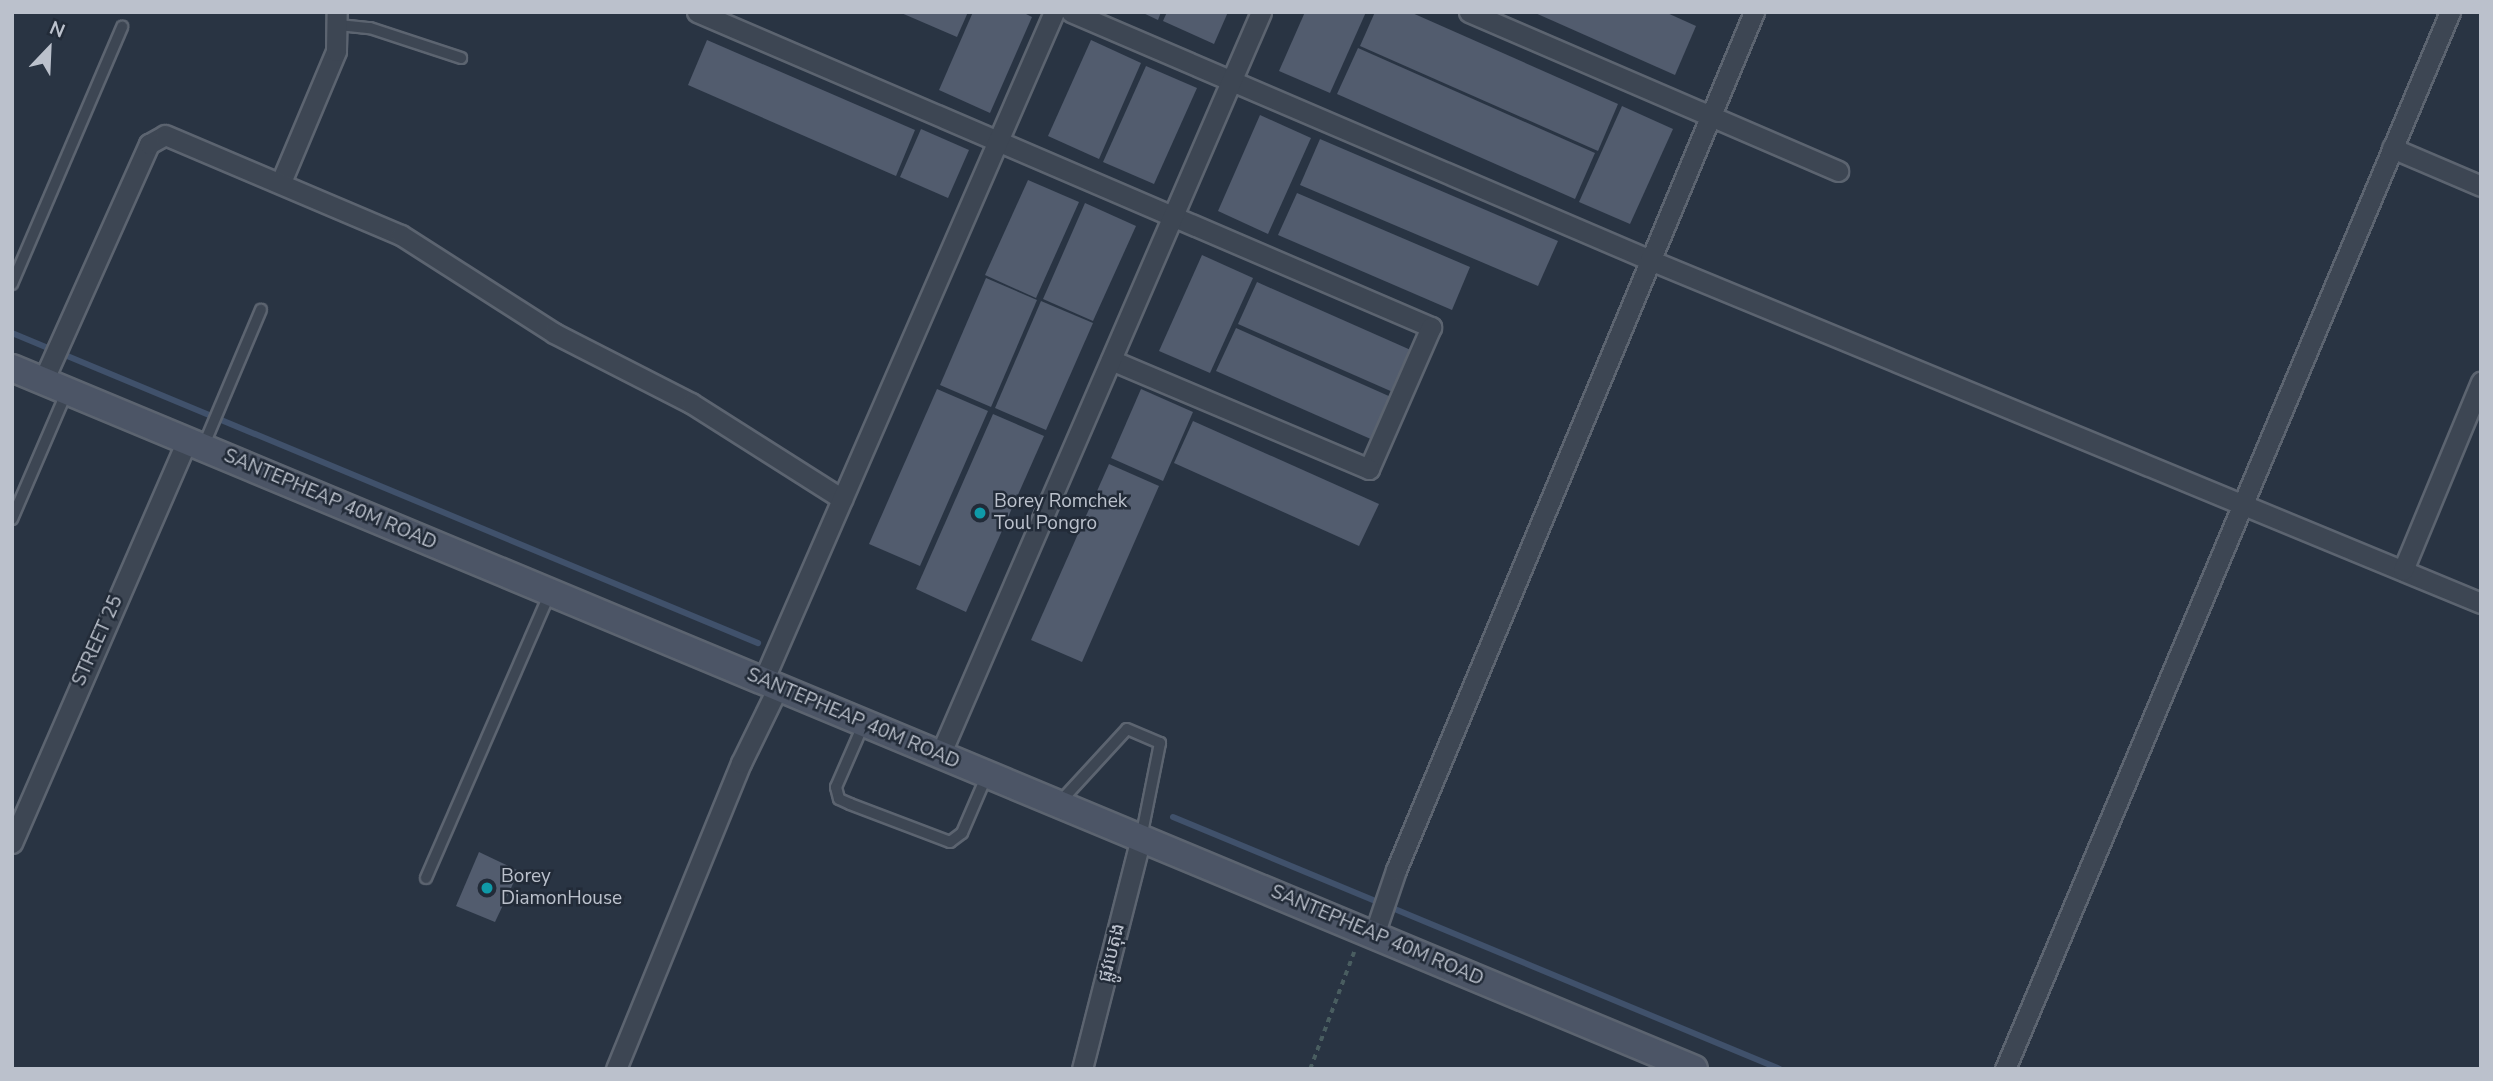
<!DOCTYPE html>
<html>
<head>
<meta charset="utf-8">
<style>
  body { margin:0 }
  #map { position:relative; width:2493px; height:1081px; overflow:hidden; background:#293443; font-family:"Nunito Sans","Noto Sans Khmer",sans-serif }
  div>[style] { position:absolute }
  .stream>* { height:6px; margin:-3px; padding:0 3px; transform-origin:3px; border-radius:3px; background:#40516b }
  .building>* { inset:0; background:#525c6e }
  .path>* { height:3.5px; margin-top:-1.75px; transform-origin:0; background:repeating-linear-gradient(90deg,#495d60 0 5px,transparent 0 10px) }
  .roads { filter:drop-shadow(2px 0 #5c6470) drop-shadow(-2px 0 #5c6470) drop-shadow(0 2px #5c6470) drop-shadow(0 -2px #5c6470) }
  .lane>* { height:10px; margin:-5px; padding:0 5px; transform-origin:5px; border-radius:5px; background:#3d4653 }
  .street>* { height:19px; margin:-9.5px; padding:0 9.5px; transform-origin:9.5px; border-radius:9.5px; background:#3d4653 }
  .secondary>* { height:26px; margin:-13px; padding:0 13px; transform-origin:13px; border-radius:13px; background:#4c5566 }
  .dots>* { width:19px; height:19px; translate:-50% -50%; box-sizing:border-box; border:4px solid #222b38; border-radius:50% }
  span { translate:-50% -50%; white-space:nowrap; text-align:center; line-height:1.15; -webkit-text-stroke:5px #222b38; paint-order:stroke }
  .street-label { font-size:19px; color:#bbc1cc }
  .poi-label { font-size:19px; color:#bbc1cc }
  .left { translate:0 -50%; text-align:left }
  .frame { position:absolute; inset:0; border:14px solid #bbc1cc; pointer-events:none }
  .north { position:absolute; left:14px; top:14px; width:70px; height:70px; -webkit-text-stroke:5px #222b38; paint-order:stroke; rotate:23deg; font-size:19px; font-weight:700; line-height:28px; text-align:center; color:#bbc1cc }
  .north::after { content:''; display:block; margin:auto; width:24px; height:32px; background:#bbc1cc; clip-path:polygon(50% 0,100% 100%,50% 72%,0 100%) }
</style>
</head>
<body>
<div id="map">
  <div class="stream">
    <div style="left:12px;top:333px;width:808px;rotate:22.57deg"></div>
    <div style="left:1173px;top:817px;width:657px;rotate:22.55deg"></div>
  </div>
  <div class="building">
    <div style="clip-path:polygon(899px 12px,968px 12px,957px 37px)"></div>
    <div style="clip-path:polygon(973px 12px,1022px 12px,1032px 17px,990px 113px,939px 90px)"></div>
    <div style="clip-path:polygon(1141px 12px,1161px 12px,1158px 20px)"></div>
    <div style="clip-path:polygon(1167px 12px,1228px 12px,1214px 44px,1163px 21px)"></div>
    <div style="clip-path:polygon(1305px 12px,1366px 12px,1330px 93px,1279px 71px)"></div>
    <div style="clip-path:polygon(1375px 12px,1410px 12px,1618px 104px,1598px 151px,1360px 46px)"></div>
    <div style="clip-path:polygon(1533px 12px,1665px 12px,1696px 26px,1675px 75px)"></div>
    <div style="clip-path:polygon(707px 40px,915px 130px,896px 176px,688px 85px)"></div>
    <div style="clip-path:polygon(1091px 40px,1141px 63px,1099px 159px,1048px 136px)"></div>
    <div style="clip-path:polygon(1358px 48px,1595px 153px,1575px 199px,1337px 94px)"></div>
    <div style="clip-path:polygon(1146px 66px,1197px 88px,1154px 184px,1103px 162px)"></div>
    <div style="clip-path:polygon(1622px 106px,1673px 129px,1630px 224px,1579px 202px)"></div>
    <div style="clip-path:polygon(1260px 115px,1311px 138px,1268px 234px,1218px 211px)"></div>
    <div style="clip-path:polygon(921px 129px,969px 150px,948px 198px,900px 177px)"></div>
    <div style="clip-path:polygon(1320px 139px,1558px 241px,1538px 286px,1300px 185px)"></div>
    <div style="clip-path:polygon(1028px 180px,1079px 202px,1036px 298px,985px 275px)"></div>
    <div style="clip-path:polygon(1297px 193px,1470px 267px,1452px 310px,1278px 235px)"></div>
    <div style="clip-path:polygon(1085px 203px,1136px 226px,1093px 321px,1043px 299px)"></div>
    <div style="clip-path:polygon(1202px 255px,1253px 278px,1210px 373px,1159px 351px)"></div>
    <div style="clip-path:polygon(986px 278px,1037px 300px,991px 407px,940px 385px)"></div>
    <div style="clip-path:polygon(1257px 282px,1413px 351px,1395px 393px,1238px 324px)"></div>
    <div style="clip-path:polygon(1041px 301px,1093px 323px,1046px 430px,995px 408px)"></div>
    <div style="clip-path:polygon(1236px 328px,1391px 397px,1373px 440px,1216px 371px)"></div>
    <div style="clip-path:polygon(937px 389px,988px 411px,920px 566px,869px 544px)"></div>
    <div style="clip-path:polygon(1141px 389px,1193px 412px,1163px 481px,1111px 458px)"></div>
    <div style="clip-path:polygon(993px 414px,1044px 436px,966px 612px,916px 589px)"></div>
    <div style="clip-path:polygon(1193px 421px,1379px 504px,1359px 546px,1174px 463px)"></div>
    <div style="clip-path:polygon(1109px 464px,1159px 486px,1082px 662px,1031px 640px)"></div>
    <div style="clip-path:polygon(479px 852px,519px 871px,495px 922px,456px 906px)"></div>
  </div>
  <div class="path">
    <div style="left:1310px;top:1069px;width:125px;rotate:-69.4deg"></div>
  </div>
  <div class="roads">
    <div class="lane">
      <div style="left:339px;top:25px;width:31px;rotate:6deg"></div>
      <div style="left:370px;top:28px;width:96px;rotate:18.2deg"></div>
      <div style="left:12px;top:284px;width:280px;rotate:-66.8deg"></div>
      <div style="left:203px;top:447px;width:149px;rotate:-67.1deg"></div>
      <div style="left:12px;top:519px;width:139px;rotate:-66.7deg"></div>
      <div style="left:864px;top:723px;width:70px;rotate:113.6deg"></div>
      <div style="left:836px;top:787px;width:12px;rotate:76deg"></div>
      <div style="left:839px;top:799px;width:12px;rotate:24deg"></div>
      <div style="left:850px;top:804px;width:107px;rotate:20.8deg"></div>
      <div style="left:950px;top:842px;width:15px;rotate:-37deg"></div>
      <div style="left:962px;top:833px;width:63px;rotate:-66.7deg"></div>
      <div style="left:1059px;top:803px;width:100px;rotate:-47.4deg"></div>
      <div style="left:1127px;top:729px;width:36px;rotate:23deg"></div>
      <div style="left:1160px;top:743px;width:97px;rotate:101.3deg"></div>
      <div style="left:426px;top:878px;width:311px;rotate:-66.5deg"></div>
    </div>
    <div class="street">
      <div style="left:697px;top:12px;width:799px;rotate:23.23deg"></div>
      <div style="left:1431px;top:327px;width:155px;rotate:113.6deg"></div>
      <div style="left:1369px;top:469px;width:280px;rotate:-157.1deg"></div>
      <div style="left:1071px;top:12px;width:630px;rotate:23.19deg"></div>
      <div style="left:1650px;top:260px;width:899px;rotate:22.43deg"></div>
      <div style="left:1469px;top:12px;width:402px;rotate:23.3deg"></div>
      <div style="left:2392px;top:148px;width:97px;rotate:23.1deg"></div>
      <div style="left:281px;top:182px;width:142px;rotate:-67.2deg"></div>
      <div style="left:336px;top:51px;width:39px;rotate:-89deg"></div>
      <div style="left:43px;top:381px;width:260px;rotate:-65.9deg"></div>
      <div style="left:149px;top:144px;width:18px;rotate:-29deg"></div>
      <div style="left:165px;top:135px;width:256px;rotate:23deg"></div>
      <div style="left:401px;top:235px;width:182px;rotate:32.6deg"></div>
      <div style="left:554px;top:333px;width:154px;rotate:27.1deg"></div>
      <div style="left:691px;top:403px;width:179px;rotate:32.4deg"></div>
      <div style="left:2403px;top:570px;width:204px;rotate:-67.5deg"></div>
      <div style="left:763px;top:681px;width:730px;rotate:-66.49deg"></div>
      <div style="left:940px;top:755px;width:809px;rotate:-66.63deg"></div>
      <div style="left:12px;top:843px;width:438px;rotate:-66.5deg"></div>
      <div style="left:1374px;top:935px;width:69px;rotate:-71.3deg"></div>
      <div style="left:1396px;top:870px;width:930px;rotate:-67.35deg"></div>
      <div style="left:616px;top:1069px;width:331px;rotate:-67.8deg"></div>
      <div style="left:741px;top:763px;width:85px;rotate:-64deg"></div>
      <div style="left:1082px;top:1069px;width:238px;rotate:-75.7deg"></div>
      <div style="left:2005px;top:1069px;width:1147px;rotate:-67.17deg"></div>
    </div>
    <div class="secondary">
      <div style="left:12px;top:368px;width:1822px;rotate:22.62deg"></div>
    </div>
  </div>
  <div class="dots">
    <div style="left:980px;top:513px;background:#0f9aa8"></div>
    <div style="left:487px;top:888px;background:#0f9aa8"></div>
  </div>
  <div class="street-label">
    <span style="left:330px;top:500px;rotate:23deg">SANTEPHEAP 40M ROAD</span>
    <span style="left:98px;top:641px;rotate:-66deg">STREET 25</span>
    <span style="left:853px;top:719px;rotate:23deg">SANTEPHEAP 40M ROAD</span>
    <span style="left:1377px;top:936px;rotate:23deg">SANTEPHEAP 40M ROAD</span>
    <span style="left:1112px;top:953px;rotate:-76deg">ផ្លូវបេតុង</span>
  </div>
  <div class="poi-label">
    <span class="left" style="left:994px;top:513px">Borey Romchek<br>Toul Pongro</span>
    <span class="left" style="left:501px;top:888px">Borey<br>DiamonHouse</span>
  </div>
  <div class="frame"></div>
  <div class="north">N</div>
</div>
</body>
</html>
